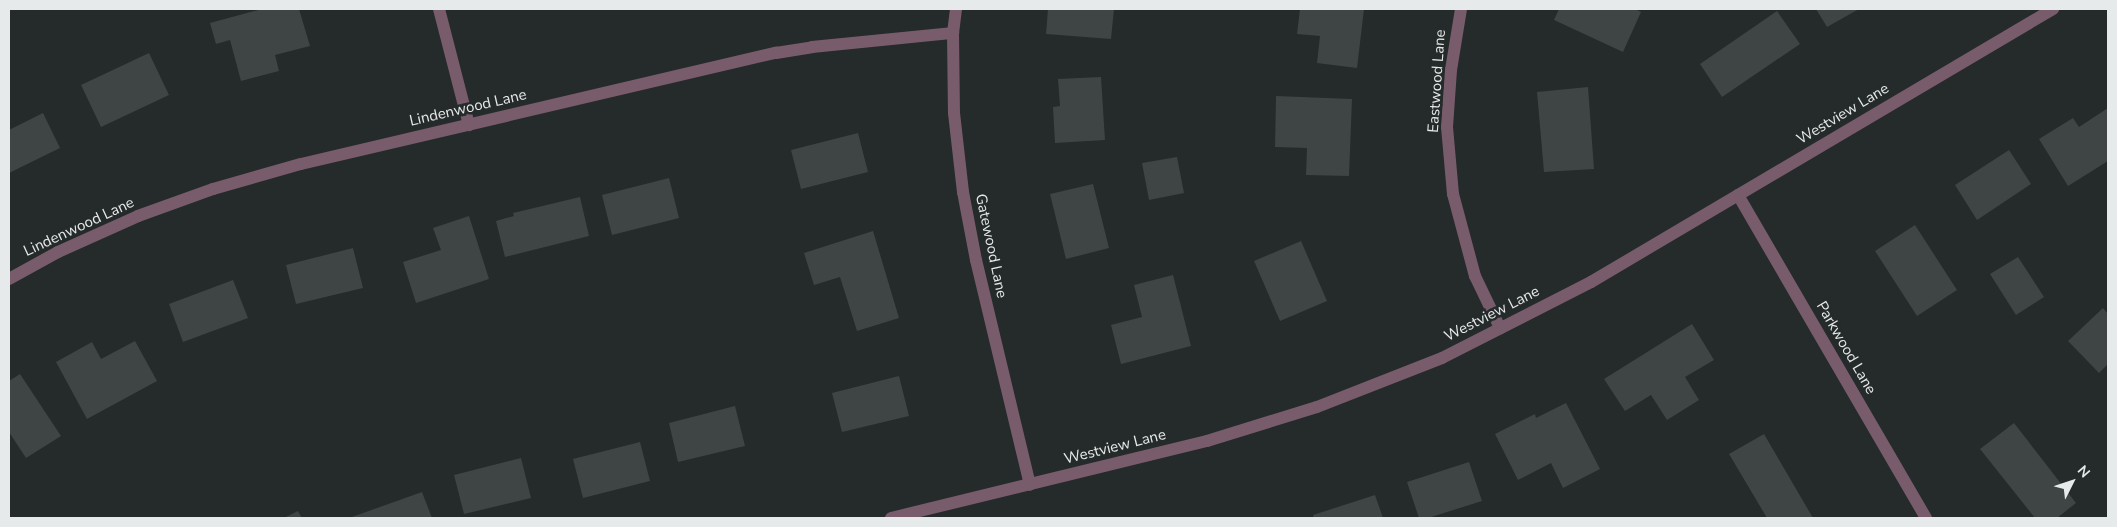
<!DOCTYPE html>
<html>
<head>
<meta charset="utf-8">
<style>
  body { margin:0 }
  #map { position:relative; width:2117px; height:527px; overflow:hidden; background:#252a2a; font-family:"Nunito Sans",sans-serif }
  div>[style] { position:absolute }
  .building>* { inset:0; background:#3f4444 }
  .minor>* { height:12px; margin:-6px; padding:0 6px; transform-origin:6px; border-radius:6px; background:#795c6c }
  span { translate:-50% -50%; white-space:nowrap; text-align:center; line-height:1.15; -webkit-text-stroke:5px #252a2a; paint-order:stroke }
  .street-label { font-size:15px; color:#e7eaea }
  .frame { position:absolute; inset:0; border:10px solid #e7eaea; pointer-events:none }
  .north { position:absolute; left:2047px; top:457px; width:50px; height:50px; -webkit-text-stroke:4px #252a2a; paint-order:stroke; rotate:49deg; font-size:14px; font-weight:700; line-height:20px; text-align:center; color:#e7eaea }
  .north::after { content:''; display:block; margin:auto; width:18px; height:22px; background:#e7eaea; clip-path:polygon(50% 0,100% 100%,50% 72%,0 100%) }
</style>
</head>
<body>
<div id="map">
  <div class="building">
    <div style="clip-path:polygon(262px 9px,299px 9px,310px 46px,275px 55px,279px 71px,241px 81px,230px 40px,216px 44px,210px 23px)"></div>
    <div style="clip-path:polygon(1048px 9px,1114px 9px,1111px 39px,1046px 34px)"></div>
    <div style="clip-path:polygon(1300px 9px,1364px 9px,1357px 68px,1317px 63px,1320px 36px,1297px 34px)"></div>
    <div style="clip-path:polygon(1559px 9px,1635px 9px,1641px 12px,1623px 52px,1554px 20px)"></div>
    <div style="clip-path:polygon(1816px 9px,1859px 9px,1827px 27px)"></div>
    <div style="clip-path:polygon(1777px 11px,1800px 44px,1722px 97px,1700px 64px)"></div>
    <div style="clip-path:polygon(149px 53px,169px 95px,101px 127px,81px 85px)"></div>
    <div style="clip-path:polygon(1101px 77px,1105px 140px,1055px 143px,1053px 107px,1060px 106px,1058px 79px)"></div>
    <div style="clip-path:polygon(1588px 87px,1594px 169px,1544px 172px,1537px 92px)"></div>
    <div style="clip-path:polygon(1276px 96px,1352px 99px,1349px 176px,1306px 175px,1307px 148px,1275px 147px)"></div>
    <div style="clip-path:polygon(2108px 108px,2108px 161px,2068px 186px,2039px 139px,2073px 118px,2079px 127px)"></div>
    <div style="clip-path:polygon(43px 113px,60px 148px,9px 173px,9px 130px)"></div>
    <div style="clip-path:polygon(858px 133px,868px 172px,801px 189px,791px 150px)"></div>
    <div style="clip-path:polygon(2009px 150px,2031px 184px,1977px 220px,1955px 185px)"></div>
    <div style="clip-path:polygon(1177px 157px,1184px 193px,1149px 200px,1142px 163px)"></div>
    <div style="clip-path:polygon(669px 178px,679px 218px,612px 235px,602px 195px)"></div>
    <div style="clip-path:polygon(1093px 184px,1109px 248px,1066px 259px,1050px 194px)"></div>
    <div style="clip-path:polygon(580px 197px,589px 236px,505px 257px,496px 221px,514px 216px,513px 213px)"></div>
    <div style="clip-path:polygon(469px 216px,489px 279px,416px 303px,403px 262px,441px 250px,433px 228px)"></div>
    <div style="clip-path:polygon(1915px 225px,1957px 290px,1917px 316px,1875px 251px)"></div>
    <div style="clip-path:polygon(873px 231px,899px 318px,857px 331px,840px 277px,814px 285px,804px 253px)"></div>
    <div style="clip-path:polygon(1301px 241px,1327px 301px,1280px 321px,1254px 261px)"></div>
    <div style="clip-path:polygon(353px 248px,363px 288px,296px 304px,286px 265px)"></div>
    <div style="clip-path:polygon(2018px 257px,2044px 297px,2016px 315px,1990px 274px)"></div>
    <div style="clip-path:polygon(1173px 275px,1191px 346px,1121px 364px,1111px 325px,1142px 317px,1134px 285px)"></div>
    <div style="clip-path:polygon(233px 280px,248px 318px,183px 342px,169px 304px)"></div>
    <div style="clip-path:polygon(2103px 308px,2108px 314px,2108px 364px,2099px 373px,2068px 341px)"></div>
    <div style="clip-path:polygon(1692px 324px,1714px 360px,1685px 377px,1699px 400px,1667px 420px,1651px 395px,1625px 411px,1604px 379px)"></div>
    <div style="clip-path:polygon(135px 341px,157px 381px,87px 419px,56px 362px,92px 342px,101px 359px)"></div>
    <div style="clip-path:polygon(20px 374px,61px 436px,26px 458px,9px 432px,9px 381px)"></div>
    <div style="clip-path:polygon(899px 376px,909px 416px,842px 432px,832px 393px)"></div>
    <div style="clip-path:polygon(1566px 403px,1600px 469px,1563px 488px,1551px 463px,1518px 480px,1495px 434px,1535px 414px,1536px 418px)"></div>
    <div style="clip-path:polygon(735px 406px,745px 446px,678px 462px,669px 423px)"></div>
    <div style="clip-path:polygon(2014px 423px,2076px 503px,2057px 518px,2035px 518px,1980px 449px)"></div>
    <div style="clip-path:polygon(1764px 434px,1813px 518px,1767px 518px,1729px 454px)"></div>
    <div style="clip-path:polygon(640px 442px,650px 481px,583px 498px,573px 459px)"></div>
    <div style="clip-path:polygon(521px 458px,531px 498px,464px 514px,454px 475px)"></div>
    <div style="clip-path:polygon(1469px 462px,1482px 501px,1428px 518px,1419px 518px,1407px 482px)"></div>
    <div style="clip-path:polygon(422px 492px,432px 518px,349px 518px)"></div>
    <div style="clip-path:polygon(1375px 495px,1383px 518px,1314px 518px,1313px 515px)"></div>
    <div style="clip-path:polygon(298px 511px,302px 518px,284px 518px)"></div>
  </div>
  <div class="minor">
    <div style="left:439px;top:9px;width:120px;rotate:75.5deg"></div>
    <div style="left:956px;top:9px;width:24px;rotate:97deg"></div>
    <div style="left:953px;top:33px;width:80px;rotate:89.3deg"></div>
    <div style="left:954px;top:113px;width:80px;rotate:83.5deg"></div>
    <div style="left:963px;top:192px;width:69px;rotate:79.2deg"></div>
    <div style="left:976px;top:260px;width:231px;rotate:76.5deg"></div>
    <div style="left:1461px;top:9px;width:62px;rotate:99.3deg"></div>
    <div style="left:1451px;top:70px;width:57px;rotate:94deg"></div>
    <div style="left:1447px;top:127px;width:67px;rotate:84.9deg"></div>
    <div style="left:1453px;top:194px;width:85px;rotate:75deg"></div>
    <div style="left:1475px;top:276px;width:58px;rotate:64.3deg"></div>
    <div style="left:1738px;top:195px;width:374px;rotate:59.8deg"></div>
    <div style="left:9px;top:279px;width:56px;rotate:-28.9deg"></div>
    <div style="left:58px;top:252px;width:88px;rotate:-24.2deg"></div>
    <div style="left:138px;top:216px;width:80px;rotate:-19.8deg"></div>
    <div style="left:213px;top:189px;width:91px;rotate:-15.9deg"></div>
    <div style="left:301px;top:164px;width:488px;rotate:-13.2deg"></div>
    <div style="left:776px;top:53px;width:36px;rotate:-9deg"></div>
    <div style="left:812px;top:47px;width:142px;rotate:-5.7deg"></div>
    <div style="left:891px;top:518px;width:325px;rotate:-13.7deg"></div>
    <div style="left:1207px;top:441px;width:115px;rotate:-17.2deg"></div>
    <div style="left:1317px;top:407px;width:134px;rotate:-21.4deg"></div>
    <div style="left:1442px;top:358px;width:167px;rotate:-27deg"></div>
    <div style="left:1591px;top:282px;width:537px;rotate:-30.58deg"></div>
  </div>
  <div class="street-label">
    <span style="left:1437px;top:81px;rotate:-86deg">Eastwood Lane</span>
    <span style="left:468px;top:108px;rotate:-13deg">Lindenwood Lane</span>
    <span style="left:1843px;top:114px;rotate:-31deg">Westview Lane</span>
    <span style="left:79px;top:227px;rotate:-25deg">Lindenwood Lane</span>
    <span style="left:991px;top:246px;rotate:78deg">Gatewood Lane</span>
    <span style="left:1492px;top:314px;rotate:-27deg">Westview Lane</span>
    <span style="left:1846px;top:348px;rotate:60deg">Parkwood Lane</span>
    <span style="left:1115px;top:447px;rotate:-14deg">Westview Lane</span>
  </div>
  <div class="frame"></div>
  <div class="north">N</div>
</div>
</body>
</html>
